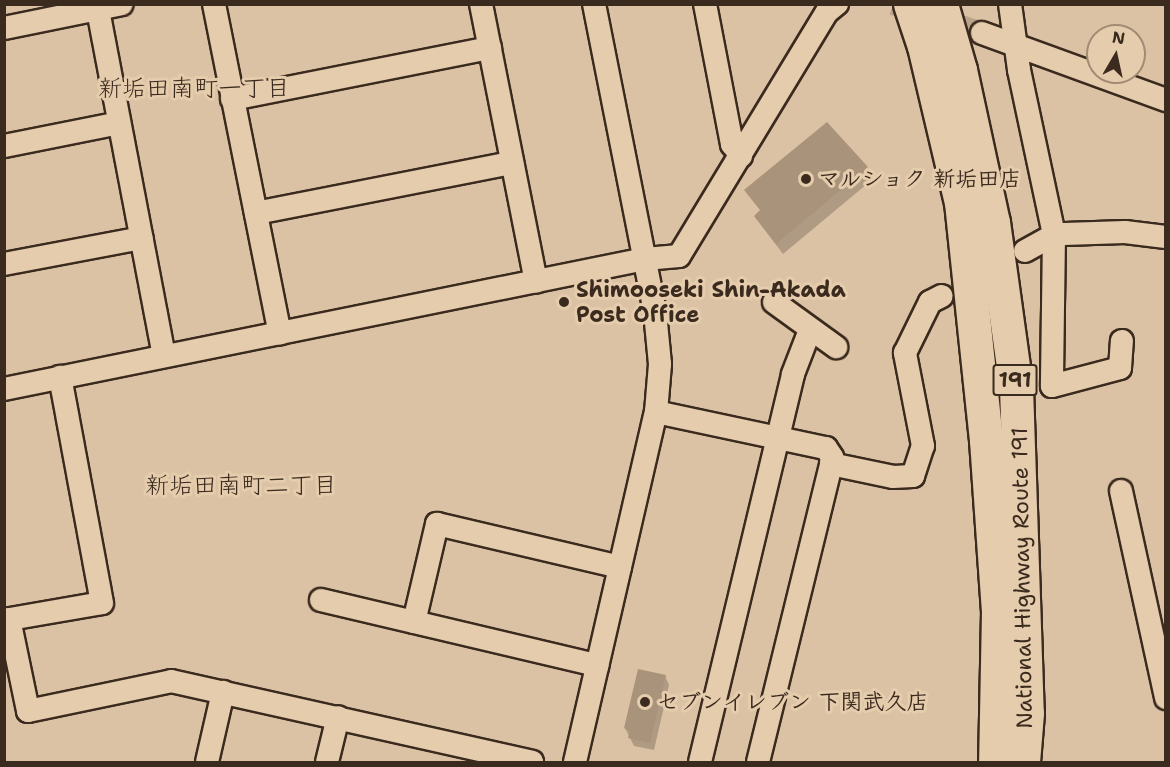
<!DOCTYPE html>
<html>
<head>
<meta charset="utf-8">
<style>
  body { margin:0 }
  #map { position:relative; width:1170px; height:767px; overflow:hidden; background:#dbc2a4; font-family:"Shantell Sans","Klee One",sans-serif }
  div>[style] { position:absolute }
  .shadow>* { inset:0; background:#0003 }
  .building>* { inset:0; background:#a9937a }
  .minor-tunnel>* { height:22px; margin-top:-11px; transform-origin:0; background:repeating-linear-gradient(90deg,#bba489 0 22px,transparent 0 33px) }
  .roads { filter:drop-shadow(2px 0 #3b2a1e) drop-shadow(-2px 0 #3b2a1e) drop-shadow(0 2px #3b2a1e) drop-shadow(0 -2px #3b2a1e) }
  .minor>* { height:22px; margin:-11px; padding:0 11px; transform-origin:11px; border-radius:11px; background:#e5ccad }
  .highway>* { height:33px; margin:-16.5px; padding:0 16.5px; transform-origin:16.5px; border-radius:16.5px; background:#e5ccad }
  .dots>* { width:16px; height:16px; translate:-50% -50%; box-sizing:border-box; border:3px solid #e5ccad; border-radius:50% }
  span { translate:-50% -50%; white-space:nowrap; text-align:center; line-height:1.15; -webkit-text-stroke:6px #e5ccad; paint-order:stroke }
  .shield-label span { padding:2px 4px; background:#e5ccad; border:2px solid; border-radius:4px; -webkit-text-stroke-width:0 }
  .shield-label { font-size:21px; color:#3b2a1e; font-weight:700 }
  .poi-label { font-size:22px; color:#3b2a1e; font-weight:700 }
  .left { translate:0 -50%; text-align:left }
  .street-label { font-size:22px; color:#3b2a1e }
  .neighbourhood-label { font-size:24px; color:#3b2a1e }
  .frame { position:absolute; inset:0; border:6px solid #3b2a1e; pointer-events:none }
  .north { position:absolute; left:1086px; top:24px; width:60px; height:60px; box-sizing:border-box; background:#e5ccad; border:2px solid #a18b74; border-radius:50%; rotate:9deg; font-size:16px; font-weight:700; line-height:24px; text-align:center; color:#3b2a1e }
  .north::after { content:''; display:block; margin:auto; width:21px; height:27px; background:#3b2a1e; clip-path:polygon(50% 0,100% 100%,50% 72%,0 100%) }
</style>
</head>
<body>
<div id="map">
  <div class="shadow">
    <div style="clip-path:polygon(827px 124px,873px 179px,783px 254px,755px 217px,761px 211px,746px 190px)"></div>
    <div style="clip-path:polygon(665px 676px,669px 685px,654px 750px,634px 746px,625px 728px)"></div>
  </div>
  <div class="building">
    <div style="clip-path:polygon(827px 122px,868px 167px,776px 244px,754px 216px,760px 210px,744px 190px)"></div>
    <div style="clip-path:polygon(638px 669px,666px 675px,650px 743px,628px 738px,630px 731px,624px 728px)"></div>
  </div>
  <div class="minor-tunnel">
    <div style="left:893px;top:4px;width:94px;rotate:18deg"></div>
  </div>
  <div class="roads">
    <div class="minor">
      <div style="left:214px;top:4px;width:336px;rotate:78.7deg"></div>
      <div style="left:481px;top:4px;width:283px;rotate:78.8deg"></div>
      <div style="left:705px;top:4px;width:143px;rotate:79.1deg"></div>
      <div style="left:732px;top:144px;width:15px;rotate:53deg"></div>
      <div style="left:1010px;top:4px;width:67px;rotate:82.2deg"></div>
      <div style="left:1019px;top:70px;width:169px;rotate:78deg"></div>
      <div style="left:1054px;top:235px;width:151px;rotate:90.8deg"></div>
      <div style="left:1052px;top:386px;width:70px;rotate:-14.8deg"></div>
      <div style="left:1120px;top:368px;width:27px;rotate:-86deg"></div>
      <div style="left:98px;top:10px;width:352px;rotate:79.2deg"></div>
      <div style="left:4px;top:28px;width:120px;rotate:-11.5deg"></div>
      <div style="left:982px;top:33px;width:196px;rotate:20deg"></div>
      <div style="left:232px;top:99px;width:263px;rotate:-11.2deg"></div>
      <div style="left:4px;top:146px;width:117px;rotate:-11.3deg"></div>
      <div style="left:256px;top:213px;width:261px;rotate:-11.1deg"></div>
      <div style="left:1064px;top:234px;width:61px;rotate:-1.9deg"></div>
      <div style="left:1125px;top:232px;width:41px;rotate:7deg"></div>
      <div style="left:1025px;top:251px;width:33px;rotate:-29deg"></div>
      <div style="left:4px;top:264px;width:140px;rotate:-10.7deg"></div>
      <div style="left:774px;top:302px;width:77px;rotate:36deg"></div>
      <div style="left:4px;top:389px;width:654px;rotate:-11.46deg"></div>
      <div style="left:645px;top:259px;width:34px;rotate:-5deg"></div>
      <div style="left:679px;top:256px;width:285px;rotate:-58.8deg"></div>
      <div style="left:827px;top:12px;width:13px;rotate:-39deg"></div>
      <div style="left:656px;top:412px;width:174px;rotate:12deg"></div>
      <div style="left:826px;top:448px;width:11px;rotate:56deg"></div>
      <div style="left:832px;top:457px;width:7px;rotate:98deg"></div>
      <div style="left:831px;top:464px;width:63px;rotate:11.8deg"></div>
      <div style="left:893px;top:477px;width:20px;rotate:-3deg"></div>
      <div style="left:913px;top:476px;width:32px;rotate:-72deg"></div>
      <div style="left:923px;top:446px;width:95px;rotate:-101deg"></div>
      <div style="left:905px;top:353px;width:57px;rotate:-63.9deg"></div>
      <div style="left:930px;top:302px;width:13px;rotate:-27deg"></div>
      <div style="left:1121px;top:491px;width:212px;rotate:77.7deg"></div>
      <div style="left:321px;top:600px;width:284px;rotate:13.3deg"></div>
      <div style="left:9px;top:619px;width:94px;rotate:78.3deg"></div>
      <div style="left:28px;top:711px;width:146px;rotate:-11.8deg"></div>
      <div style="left:171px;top:681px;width:370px;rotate:12.6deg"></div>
      <div style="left:4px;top:620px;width:99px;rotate:-9.8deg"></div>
      <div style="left:102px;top:603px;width:230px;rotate:-100.5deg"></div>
      <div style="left:414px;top:622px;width:101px;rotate:-76.8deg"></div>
      <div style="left:437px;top:524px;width:188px;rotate:13.2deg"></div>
      <div style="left:207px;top:762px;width:72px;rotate:-77.1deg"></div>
      <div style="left:327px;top:762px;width:46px;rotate:-76.3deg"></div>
      <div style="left:575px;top:762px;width:359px;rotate:-77deg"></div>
      <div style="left:656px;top:412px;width:48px;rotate:-85.2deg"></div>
      <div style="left:660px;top:364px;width:52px;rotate:-95.5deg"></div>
      <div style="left:655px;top:312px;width:314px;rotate:-101.2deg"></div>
      <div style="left:700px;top:762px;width:399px;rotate:-76.5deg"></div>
      <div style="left:793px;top:374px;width:47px;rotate:-68.9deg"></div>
      <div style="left:758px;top:762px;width:307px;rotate:-76.2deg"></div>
    </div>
    <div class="highway">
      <div style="left:910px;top:4px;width:44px;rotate:71.6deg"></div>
      <div style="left:924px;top:46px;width:160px;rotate:76.7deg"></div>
      <div style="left:961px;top:202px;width:239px;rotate:84deg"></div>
      <div style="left:986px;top:440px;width:171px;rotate:86deg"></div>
      <div style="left:998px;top:611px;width:151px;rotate:91.1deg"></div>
      <div style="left:941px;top:4px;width:69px;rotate:73.9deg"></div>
      <div style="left:960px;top:70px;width:156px;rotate:77.8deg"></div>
      <div style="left:993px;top:222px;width:167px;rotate:82.1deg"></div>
      <div style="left:1016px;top:387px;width:326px;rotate:88.1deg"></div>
      <div style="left:1027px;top:713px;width:49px;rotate:94.7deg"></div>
    </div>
  </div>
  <div class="dots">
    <div style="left:806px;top:179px;background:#3b2a1e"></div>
    <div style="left:564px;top:302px;background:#3b2a1e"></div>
    <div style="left:645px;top:702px;background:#3b2a1e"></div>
  </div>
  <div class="shield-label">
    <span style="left:1015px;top:380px">191</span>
  </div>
  <div class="poi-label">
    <span class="left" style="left:818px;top:179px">マルショク 新垢田店</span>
    <span class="left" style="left:576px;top:302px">Shimooseki Shin-Akada<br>Post Office</span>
    <span class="left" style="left:657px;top:702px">セブンイレブン 下関武久店</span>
  </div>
  <div class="street-label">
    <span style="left:1022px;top:578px;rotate:-91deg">National Highway Route 191</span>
  </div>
  <div class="neighbourhood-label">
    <span style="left:194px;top:89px">新垢田南町一丁目</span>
    <span style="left:241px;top:486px">新垢田南町二丁目</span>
  </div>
  <div class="frame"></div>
  <div class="north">N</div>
</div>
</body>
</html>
